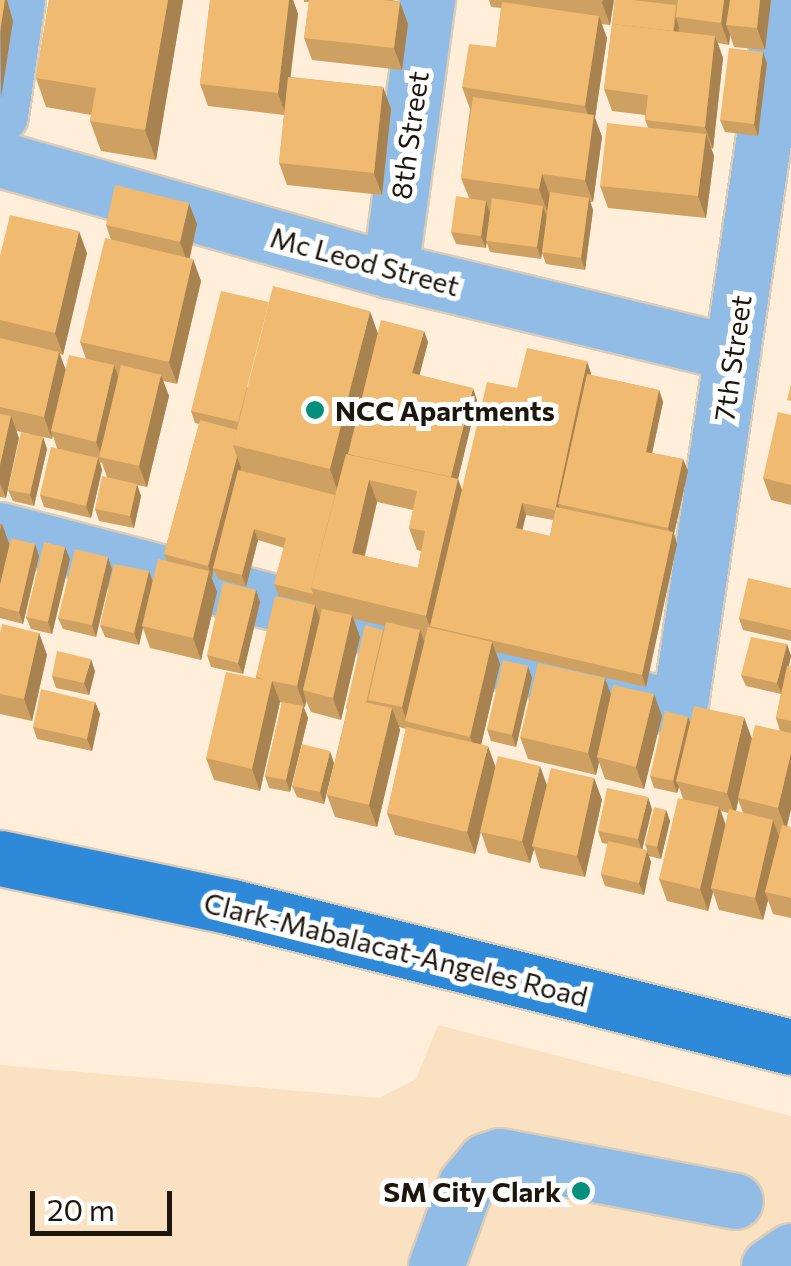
<!DOCTYPE html>
<html>
<head>
<meta charset="utf-8">
<style>
  body { margin:0 }
  #map { position:relative; width:791px; height:1266px; overflow:hidden; background:#ffefda; font-family:Commissioner,sans-serif }
  div>[style] { position:absolute }
  .built>* { inset:0; background:#fae1c1 }
  .roads { filter:drop-shadow(2px 0 #dbccb9) drop-shadow(-2px 0 #dbccb9) drop-shadow(0 2px #dbccb9) drop-shadow(0 -2px #dbccb9) }
  .minor>* { height:55px; margin:-27.5px; padding:0 27.5px; transform-origin:27.5px; border-radius:27.5px; background:#90bce6 }
  .major>* { height:55px; margin:-27.5px; padding:0 27.5px; transform-origin:27.5px; border-radius:27.5px; background:#2e8ad8 }
  .wall>* { inset:0; background:#cea061 }
  .shaded-wall>* { inset:0; background:#a8824f }
  .building>* { inset:0; background:#f0ba71 }
  .dots>* { width:28px; height:28px; translate:-50% -50%; box-sizing:border-box; border:5px solid #fff; border-radius:50% }
  span { translate:-50% -50%; white-space:nowrap; text-align:center; line-height:1.15; -webkit-text-stroke:10px #fff; paint-order:stroke }
  .street-label { font-size:28px; color:#1d160d }
  .poi-label { font-size:28px; color:#1d160d; font-weight:700 }
  .left { translate:0 -50%; text-align:left }
  .right { translate:-100% -50%; text-align:right }
  .scale { position:absolute; left:30px; top:1191px; width:142px; height:45px; box-sizing:border-box; border:5px solid #1d160d; border-top:0; padding-left:12px; font-size:30px; line-height:35px; white-space:nowrap; color:#1d160d; -webkit-text-stroke:8px #fff; paint-order:stroke }
</style>
</head>
<body>
<div id="map">
  <div class="built">
    <div style="clip-path:polygon(438px 1025px,791px 1116px,791px 1266px,0 1266px,0 1065px,379px 1098px,416px 1079px)"></div>
  </div>
  <div class="roads">
    <div class="minor">
      <div style="left:0;top:115px;width:116px;rotate:-81.6deg"></div>
      <div style="left:0;top:159px;width:405px;rotate:15.9deg"></div>
      <div style="left:390px;top:270px;width:352px;rotate:13.6deg"></div>
      <div style="left:390px;top:270px;width:273px;rotate:-82.2deg"></div>
      <div style="left:0;top:530px;width:687px;rotate:14.76deg"></div>
      <div style="left:664px;top:705px;width:19px;rotate:-25deg"></div>
      <div style="left:681px;top:697px;width:705px;rotate:-81.59deg"></div>
      <div style="left:436px;top:1266px;width:87px;rotate:-69.9deg"></div>
      <div style="left:466px;top:1184px;width:30px;rotate:-50deg"></div>
      <div style="left:485px;top:1161px;width:16px;rotate:-18deg"></div>
      <div style="left:500px;top:1156px;width:239px;rotate:10.8deg"></div>
      <div style="left:769px;top:1266px;width:27px;rotate:-34deg"></div>
    </div>
    <div class="major">
      <div style="left:0;top:858px;width:237px;rotate:11.9deg"></div>
      <div style="left:232px;top:907px;width:576px;rotate:14.06deg"></div>
    </div>
  </div>
  <div class="wall">
    <div style="clip-path:polygon(49px 0,183px 0,156px 160px,101px 151px,90px 121px,91px 115px,46px 107px,36px 78px)"></div>
    <div style="clip-path:polygon(210px 0,293px 0,298px 14px,290px 77px,383px 87px,391px 109px,382px 195px,287px 185px,279px 163px,284px 115px,208px 106px,200px 84px)"></div>
    <div style="clip-path:polygon(304px 0,392px 0,400px 2px,408px 24px,402px 70px,312px 60px,304px 38px,309px 2px,304px 2px)"></div>
    <div style="clip-path:polygon(489px 0,614px 0,610px 25px,601px 24px,607px 38px,595px 118px,602px 137px,593px 202px,590px 202px,593px 210px,585px 270px,546px 264px,542px 253px,541px 259px,490px 252px,486px 241px,486px 248px,456px 244px,451px 232px,469px 198px,461px 178px,470px 109px,462px 87px,496px 47px,501px 8px,491px 7px)"></div>
    <div style="clip-path:polygon(615px 0,771px 0,765px 50px,734px 47px,730px 35px,729px 45px,718px 43px,723px 58px,713px 149px,711px 148px,714px 156px,706px 218px,608px 208px,600px 186px,648px 127px,645px 120px,645px 115px,612px 111px,604px 89px)"></div>
    <div style="clip-path:polygon(767px 63px,758px 136px,725px 132px,720px 120px)"></div>
    <div style="clip-path:polygon(197px 224px,190px 258px,201px 281px,177px 384px,163px 381px,169px 396px,147px 487px,137px 485px,141px 496px,134px 528px,99px 521px,95px 509px,107px 477px,102px 463px,100px 462px,102px 470px,91px 518px,44px 507px,40px 495px,57px 448px,53px 436px,52px 439px,43px 437px,47px 449px,34px 506px,13px 501px,8px 490px,29px 434px,17px 431px,6px 498px,0 497px,0 256px,87px 253px,63px 355px,60px 354px,65px 369px,86px 359px,80px 342px,111px 240px,106px 225px)"></div>
    <div style="clip-path:polygon(evenodd,378px 333px,428px 342px,419px 375px,477px 400px,458px 479px,462px 490px,517px 388px,591px 373px,590px 375px,659px 390px,663px 402px,652px 453px,683px 459px,688px 471px,674px 534px,677px 544px,646px 687px,496px 652px,500px 664px,481px 745px,495px 768px,547px 785px,594px 778px,602px 800px,585px 877px,540px 868px,534px 849px,530px 863px,488px 853px,481px 832px,475px 854px,395px 835px,387px 813px,406px 729px,399px 727px,400px 730px,377px 827px,335px 817px,327px 795px,347px 710px,346px 707px,385px 626px,354px 619px,360px 637px,341px 720px,311px 712px,306px 701px,304px 708px,308px 718px,290px 792px,269px 788px,265px 776px,282px 703px,280px 702px,260px 791px,214px 780px,206px 758px,256px 679px,256px 676px,308px 603px,279px 596px,274px 584px,284px 548px,258px 540px,246px 587px,218px 579px,214px 570px,212px 578px,217px 592px,201px 660px,150px 648px,143px 628px,139px 645px,105px 637px,100px 625px,149px 571px,153px 581px,167px 561px,164px 554px,199px 424px,195px 423px,191px 411px,378px 333px,377px 502px,413px 510px,409px 528px,417px 550px,421px 551px,418px 568px,365px 556px,377px 502px,378px 333px,526px 515px,553px 520px,550px 536px,522px 530px,526px 515px)"></div>
    <div style="clip-path:polygon(791px 415px,791px 505px,771px 500px,763px 478px)"></div>
    <div style="clip-path:polygon(0 524px,2px 524px,9px 545px,35px 544px,39px 556px,23px 624px,0 618px)"></div>
    <div style="clip-path:polygon(70px 559px,52px 634px,31px 629px,26px 617px)"></div>
    <div style="clip-path:polygon(112px 569px,96px 637px,63px 629px,58px 618px)"></div>
    <div style="clip-path:polygon(791px 588px,791px 641px,743px 630px,739px 618px)"></div>
    <div style="clip-path:polygon(256px 590px,260px 602px,243px 674px,211px 667px,207px 655px)"></div>
    <div style="clip-path:polygon(0 633px,39px 633px,47px 655px,32px 721px,0 714px)"></div>
    <div style="clip-path:polygon(evenodd,787px 644px,791px 656px,789px 666px,791px 667px,791px 809px,787px 826px,791px 827px,791px 918px,773px 914px,768px 900px,763px 920px,719px 910px,713px 892px,708px 911px,667px 901px,659px 879px,683px 799px,679px 787px,677px 793px,654px 788px,650px 776px,688px 717px,690px 722px,752px 738px,780px 731px,776px 718px,781px 694px,746px 686px,741px 675px,787px 644px,738px 799px,743px 813px,736px 811px,738px 799px,787px 644px,721px 811px,728px 813px,726px 825px,721px 811px)"></div>
    <div style="clip-path:polygon(95px 671px,89px 695px,56px 688px,52px 676px)"></div>
    <div style="clip-path:polygon(532px 678px,516px 747px,491px 741px,487px 729px)"></div>
    <div style="clip-path:polygon(611px 695px,662px 716px,644px 789px,605px 779px,599px 762px,596px 775px,528px 759px,520px 737px)"></div>
    <div style="clip-path:polygon(95px 702px,100px 714px,92px 751px,37px 739px,33px 727px)"></div>
    <div style="clip-path:polygon(334px 763px,324px 804px,297px 797px,292px 786px)"></div>
    <div style="clip-path:polygon(652px 809px,642px 849px,651px 862px,644px 895px,605px 886px,601px 874px,608px 844px,602px 843px,598px 831px)"></div>
    <div style="clip-path:polygon(666px 810px,670px 821px,661px 859px,649px 856px,645px 844px)"></div>
  </div>
  <div class="shaded-wall">
    <div style="clip-path:polygon(0 0,7px 0,13px 21px,1px 98px)"></div>
    <div style="clip-path:polygon(168px 0,183px 0,183px 1px,156px 160px,145px 130px)"></div>
    <div style="clip-path:polygon(289px 0,293px 0,298px 14px,286px 115px,278px 93px)"></div>
    <div style="clip-path:polygon(603px 0,614px 0,610px 25px,602px 3px)"></div>
    <div style="clip-path:polygon(724px 0,734px 0,726px 25px,730px 35px,729px 45px,721px 23px)"></div>
    <div style="clip-path:polygon(760px 0,771px 0,765px 50px,757px 28px)"></div>
    <div style="clip-path:polygon(400px 2px,408px 24px,402px 70px,394px 48px)"></div>
    <div style="clip-path:polygon(599px 16px,607px 38px,595px 118px,602px 137px,593px 202px,585px 180px,592px 125px,585px 106px)"></div>
    <div style="clip-path:polygon(676px 17px,679px 27px,677px 47px,673px 35px)"></div>
    <div style="clip-path:polygon(715px 36px,723px 58px,713px 149px,705px 127px)"></div>
    <div style="clip-path:polygon(763px 52px,767px 63px,758px 136px,754px 124px)"></div>
    <div style="clip-path:polygon(383px 87px,391px 109px,382px 195px,374px 173px)"></div>
    <div style="clip-path:polygon(706px 134px,714px 156px,706px 218px,698px 196px)"></div>
    <div style="clip-path:polygon(542px 174px,550px 196px,547px 211px,539px 189px)"></div>
    <div style="clip-path:polygon(589px 198px,593px 210px,585px 270px,581px 258px)"></div>
    <div style="clip-path:polygon(486px 201px,490px 213px,486px 248px,481px 236px)"></div>
    <div style="clip-path:polygon(189px 203px,197px 224px,188px 264px,180px 242px)"></div>
    <div style="clip-path:polygon(543px 206px,547px 218px,541px 259px,537px 247px)"></div>
    <div style="clip-path:polygon(79px 231px,87px 253px,63px 355px,55px 333px)"></div>
    <div style="clip-path:polygon(193px 259px,201px 281px,177px 384px,169px 362px)"></div>
    <div style="clip-path:polygon(370px 311px,382px 345px,342px 504px,330px 469px)"></div>
    <div style="clip-path:polygon(424px 331px,428px 342px,417px 385px,412px 373px)"></div>
    <div style="clip-path:polygon(59px 352px,67px 373px,51px 431px,52px 439px,44px 417px)"></div>
    <div style="clip-path:polygon(587px 361px,591px 373px,562px 505px,558px 504px,561px 512px,555px 510px)"></div>
    <div style="clip-path:polygon(114px 365px,122px 387px,102px 457px,96px 442px)"></div>
    <div style="clip-path:polygon(161px 375px,169px 396px,147px 487px,139px 466px)"></div>
    <div style="clip-path:polygon(473px 388px,477px 400px,458px 479px,466px 501px,430px 626px,426px 616px,448px 488px)"></div>
    <div style="clip-path:polygon(659px 390px,663px 402px,650px 463px,646px 452px)"></div>
    <div style="clip-path:polygon(11px 416px,19px 438px,6px 498px,0 483px,0 465px)"></div>
    <div style="clip-path:polygon(43px 437px,47px 449px,34px 506px,30px 494px)"></div>
    <div style="clip-path:polygon(237px 457px,241px 468px,215px 568px,213px 568px,212px 578px,208px 566px)"></div>
    <div style="clip-path:polygon(98px 458px,102px 470px,91px 518px,86px 506px)"></div>
    <div style="clip-path:polygon(683px 459px,688px 471px,674px 534px,677px 544px,646px 687px,642px 675px,672px 537px,668px 528px)"></div>
    <div style="clip-path:polygon(369px 480px,377px 502px,360px 574px,352px 553px)"></div>
    <div style="clip-path:polygon(137px 484px,141px 496px,134px 528px,130px 516px)"></div>
    <div style="clip-path:polygon(522px 503px,526px 515px,520px 540px,516px 528px)"></div>
    <div style="clip-path:polygon(2px 524px,10px 546px,0 587px,0 532px)"></div>
    <div style="clip-path:polygon(254px 529px,258px 540px,246px 587px,242px 575px)"></div>
    <div style="clip-path:polygon(35px 544px,39px 556px,23px 624px,19px 612px)"></div>
    <div style="clip-path:polygon(65px 547px,70px 559px,52px 634px,48px 622px)"></div>
    <div style="clip-path:polygon(108px 557px,112px 569px,96px 637px,92px 625px)"></div>
    <div style="clip-path:polygon(149px 571px,153px 583px,139px 645px,134px 633px)"></div>
    <div style="clip-path:polygon(209px 571px,217px 592px,201px 660px,193px 638px)"></div>
    <div style="clip-path:polygon(256px 590px,260px 602px,243px 674px,238px 663px)"></div>
    <div style="clip-path:polygon(315px 605px,323px 627px,303px 690px,306px 701px,305px 708px,297px 686px)"></div>
    <div style="clip-path:polygon(352px 615px,360px 637px,341px 720px,333px 698px)"></div>
    <div style="clip-path:polygon(420px 630px,428px 652px,407px 722px,402px 707px)"></div>
    <div style="clip-path:polygon(39px 633px,47px 655px,32px 721px,24px 699px)"></div>
    <div style="clip-path:polygon(492px 642px,500px 664px,478px 758px,470px 737px)"></div>
    <div style="clip-path:polygon(787px 644px,791px 656px,782px 694px,777px 683px)"></div>
    <div style="clip-path:polygon(91px 659px,95px 671px,89px 695px,84px 683px)"></div>
    <div style="clip-path:polygon(528px 666px,532px 678px,516px 747px,512px 735px)"></div>
    <div style="clip-path:polygon(605px 678px,613px 700px,597px 757px,599px 762px,596px 775px,588px 753px)"></div>
    <div style="clip-path:polygon(272px 681px,280px 702px,260px 791px,252px 769px)"></div>
    <div style="clip-path:polygon(654px 694px,662px 716px,644px 789px,636px 767px)"></div>
    <div style="clip-path:polygon(95px 702px,100px 714px,92px 751px,87px 739px)"></div>
    <div style="clip-path:polygon(303px 706px,308px 718px,290px 792px,286px 780px)"></div>
    <div style="clip-path:polygon(392px 708px,400px 730px,377px 827px,369px 805px)"></div>
    <div style="clip-path:polygon(688px 717px,692px 728px,676px 781px,679px 787px,677px 793px,673px 781px)"></div>
    <div style="clip-path:polygon(744px 717px,752px 739px,735px 815px,727px 793px)"></div>
    <div style="clip-path:polygon(488px 746px,496px 768px,475px 854px,467px 832px)"></div>
    <div style="clip-path:polygon(330px 751px,334px 763px,324px 804px,320px 792px)"></div>
    <div style="clip-path:polygon(791px 753px,791px 809px,786px 830px,778px 808px)"></div>
    <div style="clip-path:polygon(540px 766px,548px 788px,532px 846px,534px 849px,530px 863px,522px 841px)"></div>
    <div style="clip-path:polygon(594px 778px,602px 800px,585px 877px,577px 856px)"></div>
    <div style="clip-path:polygon(648px 797px,652px 809px,642px 851px,638px 839px)"></div>
    <div style="clip-path:polygon(719px 807px,727px 829px,711px 888px,713px 892px,708px 911px,700px 889px)"></div>
    <div style="clip-path:polygon(666px 810px,670px 821px,661px 859px,657px 847px)"></div>
    <div style="clip-path:polygon(773px 820px,781px 842px,765px 892px,768px 900px,763px 920px,755px 898px)"></div>
    <div style="clip-path:polygon(647px 850px,651px 862px,644px 895px,639px 883px)"></div>
  </div>
  <div class="building">
    <div style="clip-path:polygon(0 0,5px 0,0 32px)"></div>
    <div style="clip-path:polygon(49px 0,168px 0,145px 130px,90px 121px,96px 88px,36px 78px)"></div>
    <div style="clip-path:polygon(210px 0,289px 0,278px 93px,200px 84px)"></div>
    <div style="clip-path:polygon(309px 0,382px 0,400px 2px,394px 48px,304px 38px)"></div>
    <div style="clip-path:polygon(615px 0,632px 0,676px 5px,673px 31px,612px 24px)"></div>
    <div style="clip-path:polygon(678px 0,724px 0,721px 23px,676px 17px)"></div>
    <div style="clip-path:polygon(730px 0,760px 0,757px 28px,726px 25px)"></div>
    <div style="clip-path:polygon(502px 2px,599px 16px,585px 106px,462px 87px,469px 44px,496px 47px)"></div>
    <div style="clip-path:polygon(612px 24px,715px 36px,705px 127px,645px 120px,648px 95px,604px 89px)"></div>
    <div style="clip-path:polygon(729px 48px,763px 52px,754px 124px,720px 120px)"></div>
    <div style="clip-path:polygon(288px 77px,383px 87px,374px 173px,279px 163px)"></div>
    <div style="clip-path:polygon(473px 97px,594px 115px,585px 180px,542px 174px,539px 189px,461px 178px)"></div>
    <div style="clip-path:polygon(607px 123px,706px 134px,698px 196px,600px 186px)"></div>
    <div style="clip-path:polygon(115px 185px,189px 203px,180px 242px,106px 225px)"></div>
    <div style="clip-path:polygon(550px 192px,589px 198px,581px 258px,542px 252px)"></div>
    <div style="clip-path:polygon(456px 196px,486px 201px,481px 236px,451px 232px)"></div>
    <div style="clip-path:polygon(492px 198px,543px 206px,537px 247px,486px 241px)"></div>
    <div style="clip-path:polygon(10px 215px,79px 231px,55px 333px,0 320px,0 256px)"></div>
    <div style="clip-path:polygon(105px 238px,193px 259px,169px 362px,80px 342px)"></div>
    <div style="clip-path:polygon(273px 286px,370px 311px,330px 469px,233px 445px)"></div>
    <div style="clip-path:polygon(221px 291px,269px 302px,238px 422px,191px 411px)"></div>
    <div style="clip-path:polygon(381px 320px,424px 331px,412px 373px,473px 388px,451px 477px,348px 454px)"></div>
    <div style="clip-path:polygon(0 338px,59px 352px,44px 417px,0 407px)"></div>
    <div style="clip-path:polygon(527px 348px,587px 361px,555px 510px,522px 503px,516px 528px,550px 536px,556px 507px,673px 532px,642px 675px,430px 626px,487px 382px,517px 388px)"></div>
    <div style="clip-path:polygon(69px 355px,114px 365px,96px 442px,51px 431px)"></div>
    <div style="clip-path:polygon(121px 365px,161px 375px,139px 466px,99px 457px)"></div>
    <div style="clip-path:polygon(587px 374px,659px 390px,646px 452px,683px 459px,668px 528px,558px 504px)"></div>
    <div style="clip-path:polygon(791px 384px,791px 401px,787px 400px)"></div>
    <div style="clip-path:polygon(778px 412px,791px 415px,791px 485px,763px 478px)"></div>
    <div style="clip-path:polygon(0 414px,11px 416px,0 465px)"></div>
    <div style="clip-path:polygon(200px 420px,237px 430px,233px 445px,237px 457px,208px 566px,164px 554px)"></div>
    <div style="clip-path:polygon(21px 432px,43px 437px,30px 494px,8px 490px)"></div>
    <div style="clip-path:polygon(51px 447px,98px 458px,86px 506px,40px 495px)"></div>
    <div style="clip-path:polygon(evenodd,346px 454px,458px 479px,426px 616px,311px 588px,346px 454px,369px 480px,417px 491px,409px 528px,425px 531px,418px 568px,352px 553px,369px 480px)"></div>
    <div style="clip-path:polygon(238px 470px,335px 495px,311px 588px,313px 594px,274px 584px,286px 538px,254px 529px,242px 575px,213px 568px)"></div>
    <div style="clip-path:polygon(102px 476px,137px 484px,130px 516px,95px 509px)"></div>
    <div style="clip-path:polygon(11px 538px,35px 544px,19px 612px,0 607px,0 585px)"></div>
    <div style="clip-path:polygon(44px 542px,65px 547px,48px 622px,26px 617px)"></div>
    <div style="clip-path:polygon(75px 549px,108px 557px,92px 625px,58px 618px)"></div>
    <div style="clip-path:polygon(158px 559px,209px 571px,193px 638px,142px 626px)"></div>
    <div style="clip-path:polygon(114px 564px,149px 571px,134px 633px,100px 625px)"></div>
    <div style="clip-path:polygon(748px 578px,791px 588px,791px 630px,739px 618px)"></div>
    <div style="clip-path:polygon(223px 582px,256px 590px,238px 663px,207px 655px)"></div>
    <div style="clip-path:polygon(275px 596px,315px 605px,297px 686px,272px 681px,252px 769px,206px 758px,226px 672px,264px 680px,256px 676px)"></div>
    <div style="clip-path:polygon(322px 609px,352px 615px,333px 698px,303px 690px)"></div>
    <div style="clip-path:polygon(386px 622px,420px 630px,402px 707px,368px 700px)"></div>
    <div style="clip-path:polygon(2px 624px,39px 633px,24px 699px,0 694px,0 633px)"></div>
    <div style="clip-path:polygon(365px 625px,383px 630px,366px 703px,350px 699px,348px 707px,346px 707px)"></div>
    <div style="clip-path:polygon(428px 627px,492px 642px,470px 737px,405px 721px)"></div>
    <div style="clip-path:polygon(751px 637px,787px 644px,777px 683px,741px 675px)"></div>
    <div style="clip-path:polygon(57px 651px,91px 659px,84px 683px,52px 676px)"></div>
    <div style="clip-path:polygon(503px 660px,528px 666px,512px 735px,487px 729px)"></div>
    <div style="clip-path:polygon(538px 663px,605px 678px,588px 753px,520px 737px)"></div>
    <div style="clip-path:polygon(787px 666px,791px 666px,791px 721px,776px 718px)"></div>
    <div style="clip-path:polygon(613px 685px,654px 694px,636px 767px,597px 757px)"></div>
    <div style="clip-path:polygon(41px 689px,95px 702px,87px 739px,33px 727px)"></div>
    <div style="clip-path:polygon(350px 699px,392px 708px,369px 805px,327px 795px)"></div>
    <div style="clip-path:polygon(282px 702px,303px 706px,286px 780px,265px 776px)"></div>
    <div style="clip-path:polygon(694px 706px,744px 717px,727px 793px,676px 781px)"></div>
    <div style="clip-path:polygon(665px 711px,688px 717px,673px 781px,650px 776px)"></div>
    <div style="clip-path:polygon(755px 725px,791px 733px,791px 753px,778px 808px,738px 798px)"></div>
    <div style="clip-path:polygon(406px 727px,488px 746px,467px 832px,387px 813px)"></div>
    <div style="clip-path:polygon(302px 744px,330px 751px,320px 792px,292px 786px)"></div>
    <div style="clip-path:polygon(498px 756px,540px 766px,522px 841px,480px 832px)"></div>
    <div style="clip-path:polygon(551px 768px,594px 778px,577px 856px,532px 846px)"></div>
    <div style="clip-path:polygon(607px 788px,648px 797px,638px 839px,598px 831px)"></div>
    <div style="clip-path:polygon(678px 798px,719px 807px,700px 889px,659px 879px)"></div>
    <div style="clip-path:polygon(654px 807px,666px 810px,657px 847px,645px 844px)"></div>
    <div style="clip-path:polygon(729px 809px,773px 820px,755px 898px,711px 888px)"></div>
    <div style="clip-path:polygon(782px 825px,791px 827px,791px 898px,765px 892px)"></div>
    <div style="clip-path:polygon(608px 841px,647px 850px,639px 883px,601px 874px)"></div>
  </div>
  <div class="dots">
    <div style="left:315px;top:410px;background:#00907b"></div>
    <div style="left:581px;top:1191px;background:#00907b"></div>
  </div>
  <div class="street-label">
    <span style="left:409px;top:135px;rotate:-82deg">8th Street</span>
    <span style="left:365px;top:261px;rotate:15deg">Mc Leod Street</span>
    <span style="left:732px;top:358px;rotate:-82deg">7th Street</span>
    <span style="left:396px;top:949px;rotate:14deg">Clark-Mabalacat-Angeles Road</span>
  </div>
  <div class="poi-label">
    <span class="left" style="left:335px;top:410px">NCC Apartments</span>
    <span class="right" style="left:561px;top:1191px">SM City Clark</span>
  </div>
  <div class="scale">20 m</div>
</div>
</body>
</html>
